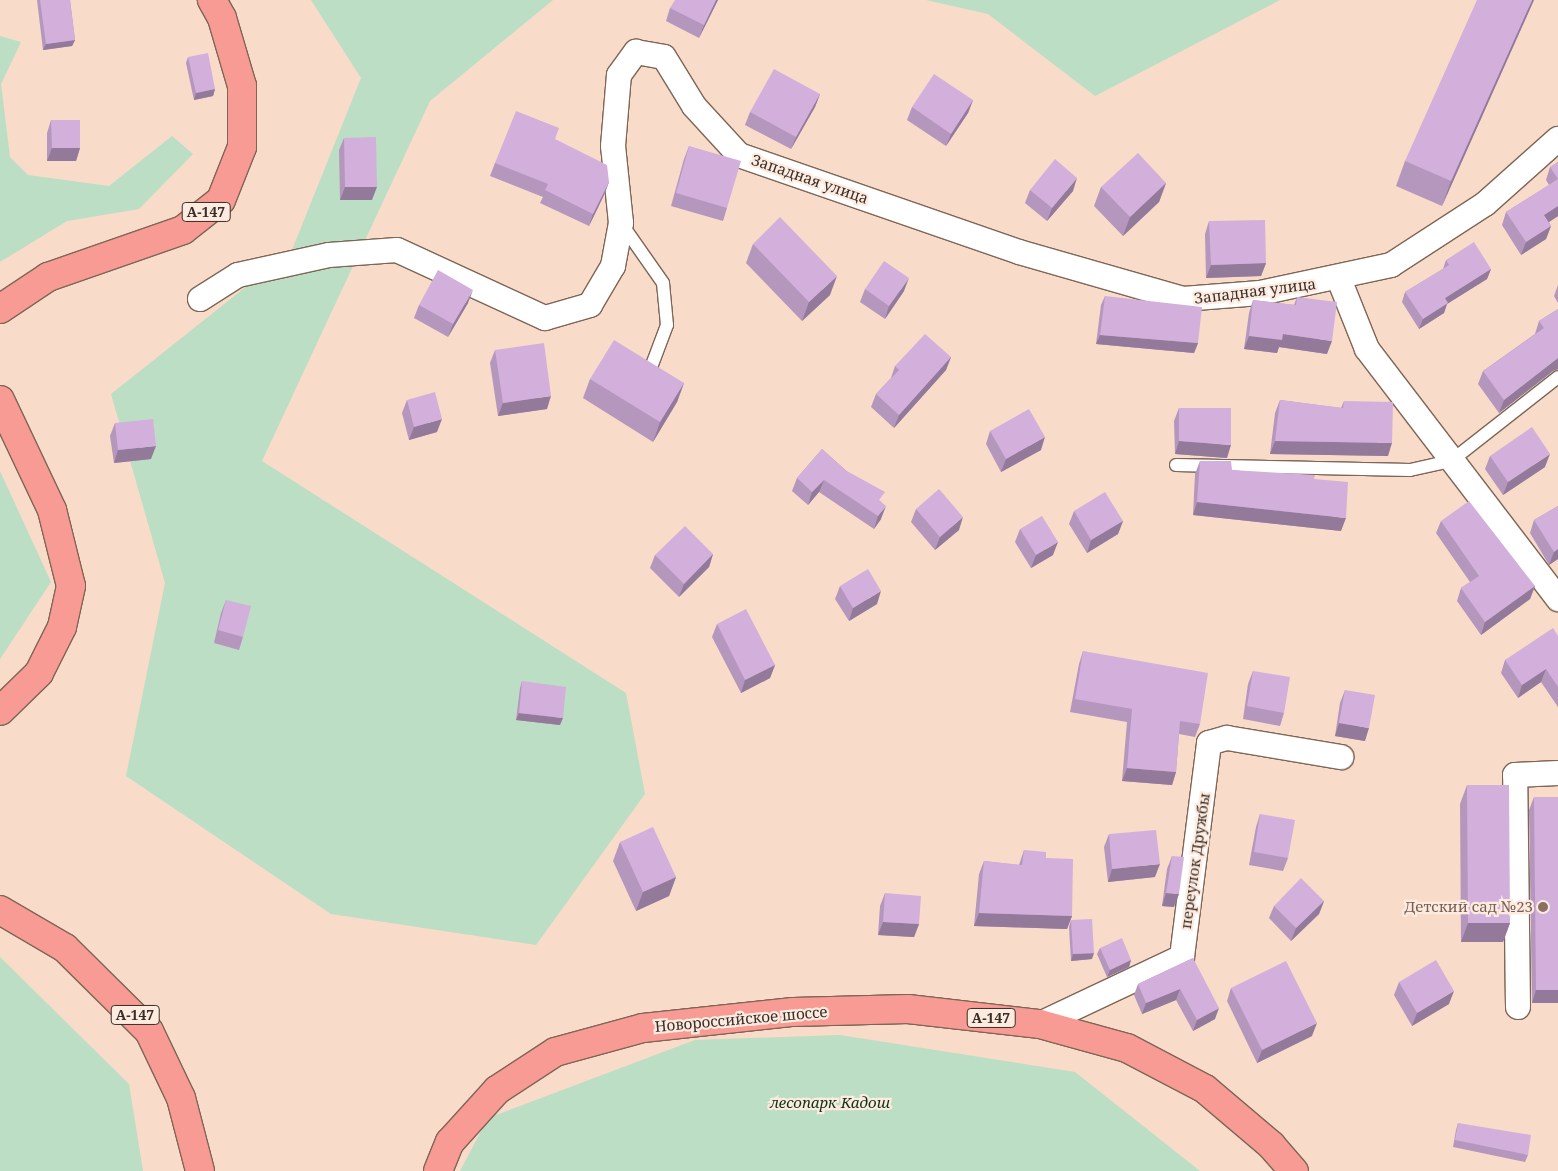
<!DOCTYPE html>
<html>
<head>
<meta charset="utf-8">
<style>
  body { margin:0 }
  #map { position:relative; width:1558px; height:1171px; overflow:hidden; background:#f8dbc9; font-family:"Noto Serif",serif }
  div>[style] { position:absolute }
  .green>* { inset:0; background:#bcdec4 }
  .roads { filter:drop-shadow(1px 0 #7e6555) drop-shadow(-1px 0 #7e6555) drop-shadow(0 1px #7e6555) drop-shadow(0 -1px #7e6555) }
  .service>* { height:12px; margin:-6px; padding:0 6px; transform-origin:6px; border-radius:6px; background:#fff }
  .minor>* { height:24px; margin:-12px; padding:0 12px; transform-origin:12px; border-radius:12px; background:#fff }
  .trunk>* { height:28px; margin:-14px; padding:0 14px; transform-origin:14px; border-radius:14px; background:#f79b94 }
  .wall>* { inset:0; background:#b596bd }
  .shaded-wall>* { inset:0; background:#947a9a }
  .building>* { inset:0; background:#d3afdc }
  .dots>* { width:14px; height:14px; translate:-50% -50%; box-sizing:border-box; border:2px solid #fdebe0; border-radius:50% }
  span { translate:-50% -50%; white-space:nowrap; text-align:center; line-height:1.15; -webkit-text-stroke:4.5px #fdebe0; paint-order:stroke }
  .shield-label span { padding:1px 4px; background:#fdebe0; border:1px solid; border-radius:4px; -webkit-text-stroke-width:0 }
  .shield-label { font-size:14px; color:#392e27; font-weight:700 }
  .street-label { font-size:15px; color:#392e27 }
  .education-label { font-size:15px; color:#785e54 }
  .right { translate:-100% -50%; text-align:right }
  .park-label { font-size:15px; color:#0b321a; font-style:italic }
</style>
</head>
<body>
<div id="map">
  <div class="green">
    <div style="clip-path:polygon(311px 0,553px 0,430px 101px,262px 461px,626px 693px,645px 794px,536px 945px,331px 914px,126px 776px,165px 583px,111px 394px,292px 250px,361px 78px)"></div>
    <div style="clip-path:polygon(926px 0,1280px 0,1095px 96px,988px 14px)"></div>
    <div style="clip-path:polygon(0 36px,21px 42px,1px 84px,10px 157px,28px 175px,109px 186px,172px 136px,193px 154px,139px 209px,67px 221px,0 262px)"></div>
    <div style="clip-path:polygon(0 471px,51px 582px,0 659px)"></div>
    <div style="clip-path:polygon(0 957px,129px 1084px,143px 1171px,0 1171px)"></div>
    <div style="clip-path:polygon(840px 1035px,1075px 1072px,1200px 1171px,460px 1171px,488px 1118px,695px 1040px)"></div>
  </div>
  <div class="roads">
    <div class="service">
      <div style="left:621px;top:223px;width:73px;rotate:55deg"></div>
      <div style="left:663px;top:283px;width:42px;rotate:84.6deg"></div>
      <div style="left:667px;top:325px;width:43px;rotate:110.6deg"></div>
      <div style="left:1176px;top:465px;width:234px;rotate:1.2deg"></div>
      <div style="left:1410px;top:470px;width:42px;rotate:-12.4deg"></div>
      <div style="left:1451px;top:461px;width:136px;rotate:-38.1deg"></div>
    </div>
    <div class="minor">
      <div style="left:1339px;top:279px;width:75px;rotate:68.2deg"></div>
      <div style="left:1367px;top:349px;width:315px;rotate:52.6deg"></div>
      <div style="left:200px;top:299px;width:45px;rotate:-32.3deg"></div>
      <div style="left:238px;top:275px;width:93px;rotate:-12.4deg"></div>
      <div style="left:329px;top:255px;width:68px;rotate:-4.2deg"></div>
      <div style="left:397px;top:250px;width:163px;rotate:24.7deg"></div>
      <div style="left:545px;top:318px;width:47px;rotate:-16.1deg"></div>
      <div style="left:590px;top:305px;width:45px;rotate:-59.5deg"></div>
      <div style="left:613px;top:266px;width:44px;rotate:-79.5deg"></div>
      <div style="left:621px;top:223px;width:77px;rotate:-95.9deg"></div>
      <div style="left:613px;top:146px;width:71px;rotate:-85.2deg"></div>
      <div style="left:619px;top:75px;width:29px;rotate:-54deg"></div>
      <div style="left:636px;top:52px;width:28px;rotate:10deg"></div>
      <div style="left:664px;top:57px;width:57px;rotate:58.5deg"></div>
      <div style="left:694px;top:106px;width:67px;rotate:47.4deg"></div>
      <div style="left:739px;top:155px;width:296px;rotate:19.1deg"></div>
      <div style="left:1019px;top:252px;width:171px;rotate:16deg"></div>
      <div style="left:1183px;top:299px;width:77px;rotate:-4.5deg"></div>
      <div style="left:1260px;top:293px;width:134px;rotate:-12.1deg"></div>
      <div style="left:1391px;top:265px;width:112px;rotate:-33deg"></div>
      <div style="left:1485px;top:204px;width:98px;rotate:-41.7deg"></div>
      <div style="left:1518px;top:1007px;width:232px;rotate:-90.7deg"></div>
      <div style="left:1515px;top:775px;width:43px;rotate:-2.7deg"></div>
      <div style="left:1040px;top:1024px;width:157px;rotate:-25.3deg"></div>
      <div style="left:1182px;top:957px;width:216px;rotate:-82.8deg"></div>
      <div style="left:1209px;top:743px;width:19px;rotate:-16deg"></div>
      <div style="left:1227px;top:738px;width:116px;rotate:9.5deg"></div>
    </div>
    <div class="trunk">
      <div style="left:0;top:309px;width:58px;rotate:-33.7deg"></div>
      <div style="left:48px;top:277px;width:143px;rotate:-19.2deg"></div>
      <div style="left:183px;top:230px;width:48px;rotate:-38.3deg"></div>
      <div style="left:221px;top:200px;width:57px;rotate:-68.4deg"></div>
      <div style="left:242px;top:147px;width:61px;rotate:-90deg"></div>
      <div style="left:242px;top:86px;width:71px;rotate:-106.4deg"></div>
      <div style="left:222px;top:18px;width:21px;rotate:-119deg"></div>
      <div style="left:0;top:400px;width:122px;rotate:64.7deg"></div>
      <div style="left:52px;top:510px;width:78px;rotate:76deg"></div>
      <div style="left:71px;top:586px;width:42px;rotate:102.4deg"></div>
      <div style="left:62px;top:627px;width:51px;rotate:116.6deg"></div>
      <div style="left:39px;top:673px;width:54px;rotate:135.7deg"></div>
      <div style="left:0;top:910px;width:75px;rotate:30.3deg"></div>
      <div style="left:65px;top:948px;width:118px;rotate:44.7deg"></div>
      <div style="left:149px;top:1031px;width:74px;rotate:64.5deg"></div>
      <div style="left:181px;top:1098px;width:75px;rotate:75.4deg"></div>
      <div style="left:438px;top:1171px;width:31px;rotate:-68deg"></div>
      <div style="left:450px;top:1142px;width:70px;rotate:-47.9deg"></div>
      <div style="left:497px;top:1090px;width:69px;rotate:-33.2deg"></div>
      <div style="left:555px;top:1052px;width:91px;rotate:-15.3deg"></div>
      <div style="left:643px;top:1028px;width:151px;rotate:-6.1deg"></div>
      <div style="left:793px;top:1012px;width:115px;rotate:-1.5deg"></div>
      <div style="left:908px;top:1009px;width:133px;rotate:6.5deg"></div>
      <div style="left:1040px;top:1024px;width:90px;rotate:15.4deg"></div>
      <div style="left:1127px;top:1048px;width:88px;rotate:27.7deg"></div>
      <div style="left:1205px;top:1089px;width:87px;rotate:40.3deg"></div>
      <div style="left:1271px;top:1145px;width:35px;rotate:49deg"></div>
    </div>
  </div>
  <div class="wall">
    <div style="clip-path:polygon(37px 0,70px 0,75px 40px,72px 46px,43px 50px)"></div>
    <div style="clip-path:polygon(718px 0,699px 38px,666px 21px,670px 8px)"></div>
    <div style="clip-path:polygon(1534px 0,1442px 206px,1396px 186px,1405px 161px)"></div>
    <div style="clip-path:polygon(188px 57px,215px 89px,213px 96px,194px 100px,186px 63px)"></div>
    <div style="clip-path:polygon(820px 94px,815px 107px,791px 149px,745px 125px,750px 112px)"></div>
    <div style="clip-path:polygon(973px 100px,968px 113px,946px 146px,907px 120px,912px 107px)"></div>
    <div style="clip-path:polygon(51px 120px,80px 148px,76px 161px,47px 161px,47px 133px)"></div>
    <div style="clip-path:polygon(344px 138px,372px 200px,340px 200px,339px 150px)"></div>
    <div style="clip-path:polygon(555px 140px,609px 182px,604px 195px,589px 226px,540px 203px,543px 197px,490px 176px,495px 163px)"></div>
    <div style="clip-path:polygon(689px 146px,727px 208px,723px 221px,671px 206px,684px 159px)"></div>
    <div style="clip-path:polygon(1558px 162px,1558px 216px,1549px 222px,1551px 226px,1546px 239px,1521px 255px,1502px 225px,1506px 212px,1549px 185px,1546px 180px,1550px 167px)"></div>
    <div style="clip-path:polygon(1166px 183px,1159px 202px,1123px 236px,1094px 206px,1101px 187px)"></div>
    <div style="clip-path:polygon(1030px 190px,1073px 191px,1047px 221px,1025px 203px)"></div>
    <div style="clip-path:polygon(1209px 221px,1266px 263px,1261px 276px,1206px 278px,1205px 234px)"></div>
    <div style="clip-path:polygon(753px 244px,830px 295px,802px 321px,746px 263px)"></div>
    <div style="clip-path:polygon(1446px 260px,1491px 269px,1487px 279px,1447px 304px,1444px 313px,1419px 329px,1402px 302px,1405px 292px,1443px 269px)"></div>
    <div style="clip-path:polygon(1558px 285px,1558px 303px,1554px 296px)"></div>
    <div style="clip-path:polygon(865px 289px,904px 291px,885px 319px,860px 302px)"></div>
    <div style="clip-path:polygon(1105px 296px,1198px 343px,1194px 353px,1096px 344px,1101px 305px)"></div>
    <div style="clip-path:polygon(1297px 297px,1327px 354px,1279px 347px,1277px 353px,1244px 349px,1249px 313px,1253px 300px,1294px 305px)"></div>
    <div style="clip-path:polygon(468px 303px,448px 337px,414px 318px,419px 305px)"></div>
    <div style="clip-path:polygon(1558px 309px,1558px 369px,1553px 371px,1499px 413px,1478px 384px,1483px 371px,1535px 334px,1539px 321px)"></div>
    <div style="clip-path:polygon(495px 350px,547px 409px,498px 416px,490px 363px)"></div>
    <div style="clip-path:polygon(951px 357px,946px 370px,894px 428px,871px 407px,876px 394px,891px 378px,895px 366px)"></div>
    <div style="clip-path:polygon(590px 379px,684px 383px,677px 402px,653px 442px,583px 398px)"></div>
    <div style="clip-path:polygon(407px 400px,437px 432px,409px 440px,402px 413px)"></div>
    <div style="clip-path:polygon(1280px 400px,1341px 408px,1344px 401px,1388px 456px,1270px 454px,1275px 413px)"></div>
    <div style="clip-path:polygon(1179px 408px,1227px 458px,1175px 454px,1174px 421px)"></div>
    <div style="clip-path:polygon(115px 423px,151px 459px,114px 463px,110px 436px)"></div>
    <div style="clip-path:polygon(990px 431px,1041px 450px,1001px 472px,986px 444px)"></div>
    <div style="clip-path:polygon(822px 449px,881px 502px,881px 519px,874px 529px,819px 492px,808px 505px,792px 491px,797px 478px)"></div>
    <div style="clip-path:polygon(1490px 456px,1545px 467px,1503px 495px,1485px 469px)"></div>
    <div style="clip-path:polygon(1200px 461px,1232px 470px,1314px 479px,1341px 531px,1193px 515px,1195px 474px)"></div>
    <div style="clip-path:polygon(1558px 506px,1558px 559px,1549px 565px,1530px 533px,1534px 520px)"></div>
    <div style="clip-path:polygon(916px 509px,959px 530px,935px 550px,911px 522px)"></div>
    <div style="clip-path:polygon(1074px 511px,1123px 521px,1118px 534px,1087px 553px,1069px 524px)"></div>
    <div style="clip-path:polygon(1441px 521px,1535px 586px,1530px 599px,1481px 635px,1457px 601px,1461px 588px,1470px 582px,1436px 533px)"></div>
    <div style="clip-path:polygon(1020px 529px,1053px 555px,1031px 568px,1015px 542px)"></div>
    <div style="clip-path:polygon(713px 554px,709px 567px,679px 597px,650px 568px,655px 555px)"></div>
    <div style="clip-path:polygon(840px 586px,877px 604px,849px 621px,835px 599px)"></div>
    <div style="clip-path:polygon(226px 600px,243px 637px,239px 650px,214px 643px,221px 613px)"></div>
    <div style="clip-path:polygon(717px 624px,775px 665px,770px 678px,741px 693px,712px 637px)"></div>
    <div style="clip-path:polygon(1558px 636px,1558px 707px,1541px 682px,1518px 698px,1501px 673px,1505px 660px)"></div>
    <div style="clip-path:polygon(1083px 651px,1200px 724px,1195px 737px,1179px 734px,1176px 772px,1172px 785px,1122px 781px,1127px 722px,1070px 712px,1079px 664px)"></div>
    <div style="clip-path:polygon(1253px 671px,1284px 713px,1280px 726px,1243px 719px,1248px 684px)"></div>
    <div style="clip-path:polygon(522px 681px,560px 725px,516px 720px,520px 688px)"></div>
    <div style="clip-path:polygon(1345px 690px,1365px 741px,1335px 736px,1340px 703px)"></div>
    <div style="clip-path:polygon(1467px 785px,1510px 923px,1503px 942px,1461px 942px,1460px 804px)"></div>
    <div style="clip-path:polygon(1534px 797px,1558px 1003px,1532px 1003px,1529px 810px)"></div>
    <div style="clip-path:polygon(1260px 814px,1288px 858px,1283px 871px,1249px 865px,1256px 827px)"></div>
    <div style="clip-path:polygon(1109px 834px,1155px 877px,1108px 882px,1104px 847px)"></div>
    <div style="clip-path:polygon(620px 842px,676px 877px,669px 896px,636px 911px,613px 861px)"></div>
    <div style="clip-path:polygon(1024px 850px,1046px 858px,1072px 916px,1067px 929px,974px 926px,979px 874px,984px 861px,1019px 865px)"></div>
    <div style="clip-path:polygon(1172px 856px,1174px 907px,1162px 906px,1167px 869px)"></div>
    <div style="clip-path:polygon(885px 893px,919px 924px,914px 937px,878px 935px,880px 906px)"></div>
    <div style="clip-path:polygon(1324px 901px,1319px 914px,1291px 941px,1269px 918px,1274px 906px)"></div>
    <div style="clip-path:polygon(1071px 920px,1092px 959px,1071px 961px,1069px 927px)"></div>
    <div style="clip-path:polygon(1100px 948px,1131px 960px,1129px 967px,1107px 977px,1097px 954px)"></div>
    <div style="clip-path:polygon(1193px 958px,1215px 1019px,1193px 1031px,1176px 1000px,1142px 1014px,1134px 995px,1138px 984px)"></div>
    <div style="clip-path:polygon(1399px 982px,1449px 1004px,1412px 1026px,1394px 995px)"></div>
    <div style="clip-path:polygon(1231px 988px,1312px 1036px,1257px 1063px,1227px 1001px)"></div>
    <div style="clip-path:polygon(1458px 1123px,1528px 1155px,1525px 1162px,1453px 1147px,1456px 1130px)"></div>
  </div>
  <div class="shaded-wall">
    <div style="clip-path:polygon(716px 0,718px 0,699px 38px,704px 25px)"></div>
    <div style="clip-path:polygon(1532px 0,1534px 0,1442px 206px,1451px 181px)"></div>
    <div style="clip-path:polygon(75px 40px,72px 46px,43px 50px,46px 44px)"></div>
    <div style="clip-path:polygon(215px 89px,213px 96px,194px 100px,196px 93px)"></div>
    <div style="clip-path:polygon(820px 94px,815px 107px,791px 149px,796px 137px)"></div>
    <div style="clip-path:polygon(973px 100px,968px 113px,946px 146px,951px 134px)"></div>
    <div style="clip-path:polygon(52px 148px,80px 148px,76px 161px,47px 161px)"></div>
    <div style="clip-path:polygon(1077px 178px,1073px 191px,1047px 221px,1052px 208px)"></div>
    <div style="clip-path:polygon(609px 182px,604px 195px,589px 226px,593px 214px)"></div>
    <div style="clip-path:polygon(1166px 183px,1159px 202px,1123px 236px,1130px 217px)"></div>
    <div style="clip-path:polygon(345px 187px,377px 187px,372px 200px,340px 200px)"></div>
    <div style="clip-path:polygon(1558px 206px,1558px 216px,1540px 228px,1544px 215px)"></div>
    <div style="clip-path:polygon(1551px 226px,1546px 239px,1521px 255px,1526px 242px)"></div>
    <div style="clip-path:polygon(1266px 263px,1261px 276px,1206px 278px,1211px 265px)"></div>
    <div style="clip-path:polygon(1491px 269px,1487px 279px,1447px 304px,1444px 313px,1419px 329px,1423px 319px,1445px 298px)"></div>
    <div style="clip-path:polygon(837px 276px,830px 295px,802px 321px,809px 302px)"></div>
    <div style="clip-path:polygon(909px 278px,904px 291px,885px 319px,889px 306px)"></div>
    <div style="clip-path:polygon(473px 290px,468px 303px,448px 337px,453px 324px)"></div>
    <div style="clip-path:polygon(1283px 334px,1332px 341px,1327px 354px,1279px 347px,1277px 353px,1244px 349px,1249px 336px)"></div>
    <div style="clip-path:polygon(1100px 335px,1198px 343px,1194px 353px,1096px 344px)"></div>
    <div style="clip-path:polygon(951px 357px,946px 370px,894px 428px,899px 415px)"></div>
    <div style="clip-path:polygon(1558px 358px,1558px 369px,1553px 371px,1499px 413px,1504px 400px)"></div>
    <div style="clip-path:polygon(684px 383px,677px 402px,653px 442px,660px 422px)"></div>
    <div style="clip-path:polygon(551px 396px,547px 409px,498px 416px,503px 403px)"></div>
    <div style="clip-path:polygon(442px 419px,437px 432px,409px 440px,414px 427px)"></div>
    <div style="clip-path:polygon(1045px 437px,1041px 450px,1001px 472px,1006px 459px)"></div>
    <div style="clip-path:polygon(1179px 441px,1231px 445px,1227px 458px,1175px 454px)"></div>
    <div style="clip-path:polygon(1275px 441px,1392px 443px,1388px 456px,1270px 454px)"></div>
    <div style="clip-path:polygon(156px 446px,151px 459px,114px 463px,118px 450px)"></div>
    <div style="clip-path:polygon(1550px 454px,1545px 467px,1503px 495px,1508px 482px)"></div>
    <div style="clip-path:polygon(824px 480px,819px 492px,808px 505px,812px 492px)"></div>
    <div style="clip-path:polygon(1197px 502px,1346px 518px,1341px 531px,1193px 515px)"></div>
    <div style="clip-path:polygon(886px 506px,881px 519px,874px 529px,878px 516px)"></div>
    <div style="clip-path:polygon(963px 517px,959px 530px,935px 550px,940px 537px)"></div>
    <div style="clip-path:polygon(1123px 521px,1118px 534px,1087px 553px,1091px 540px)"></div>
    <div style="clip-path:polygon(1058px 542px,1053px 555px,1031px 568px,1036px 555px)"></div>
    <div style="clip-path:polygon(1558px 549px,1558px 559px,1549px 565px,1554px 552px)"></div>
    <div style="clip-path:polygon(713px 554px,709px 567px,679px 597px,684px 584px)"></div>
    <div style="clip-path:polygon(1535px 586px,1530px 599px,1481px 635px,1485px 622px)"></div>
    <div style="clip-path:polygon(881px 591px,877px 604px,849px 621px,853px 608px)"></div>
    <div style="clip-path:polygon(775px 665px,770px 678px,741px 693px,745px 680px)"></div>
    <div style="clip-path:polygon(1546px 669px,1541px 682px,1518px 698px,1522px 685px)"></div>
    <div style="clip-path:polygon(519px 713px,563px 718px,560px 725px,516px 720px)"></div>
    <div style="clip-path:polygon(1339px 723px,1369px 728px,1365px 741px,1335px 736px)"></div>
    <div style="clip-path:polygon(1127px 768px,1176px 772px,1172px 785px,1122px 781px)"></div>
    <div style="clip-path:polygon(1160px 864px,1155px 877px,1108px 882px,1112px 869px)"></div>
    <div style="clip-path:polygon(676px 877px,669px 896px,636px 911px,643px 892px)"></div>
    <div style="clip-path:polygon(1166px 893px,1179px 894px,1174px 907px,1162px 906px)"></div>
    <div style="clip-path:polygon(1324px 901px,1319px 914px,1291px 941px,1296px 928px)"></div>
    <div style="clip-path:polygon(979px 913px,1072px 916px,1067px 929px,974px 926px)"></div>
    <div style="clip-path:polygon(883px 922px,919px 924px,914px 937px,878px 935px)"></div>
    <div style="clip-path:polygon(1468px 923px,1510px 923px,1503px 942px,1461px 942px)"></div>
    <div style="clip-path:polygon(1094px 953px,1092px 959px,1071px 961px,1073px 954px)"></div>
    <div style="clip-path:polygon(1131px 960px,1129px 967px,1107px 977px,1110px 970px)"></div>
    <div style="clip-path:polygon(1180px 989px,1176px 1000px,1142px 1014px,1146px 1003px)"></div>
    <div style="clip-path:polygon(1536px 990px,1558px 990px,1558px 1003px,1532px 1003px)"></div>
    <div style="clip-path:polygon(1454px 991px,1449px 1004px,1412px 1026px,1417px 1013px)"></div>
    <div style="clip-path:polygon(1219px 1008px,1215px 1019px,1193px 1031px,1197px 1020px)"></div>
    <div style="clip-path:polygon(1317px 1023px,1312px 1036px,1257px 1063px,1262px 1050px)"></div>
  </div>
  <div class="building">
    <div style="clip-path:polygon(40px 0,70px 0,75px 40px,46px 44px)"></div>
    <div style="clip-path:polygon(675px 0,716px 0,704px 25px,670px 8px)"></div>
    <div style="clip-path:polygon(1477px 0,1532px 0,1451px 181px,1405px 161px)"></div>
    <div style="clip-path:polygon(208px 53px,215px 89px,196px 93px,188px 57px)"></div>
    <div style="clip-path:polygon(774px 69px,820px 94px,796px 137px,750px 112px)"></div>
    <div style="clip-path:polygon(934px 74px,973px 100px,951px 134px,912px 107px)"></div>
    <div style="clip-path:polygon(516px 111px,559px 128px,555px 139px,607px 165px,609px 182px,593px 214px,545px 190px,548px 184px,495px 163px)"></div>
    <div style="clip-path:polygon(51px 120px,80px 120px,80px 148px,52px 148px)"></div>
    <div style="clip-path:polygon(376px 137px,377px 187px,345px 187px,344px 138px)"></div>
    <div style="clip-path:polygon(689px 146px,741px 161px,727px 208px,676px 193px)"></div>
    <div style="clip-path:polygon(1138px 153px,1166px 183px,1130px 217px,1101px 187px)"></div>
    <div style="clip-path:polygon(1055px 159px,1077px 178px,1052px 208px,1030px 190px)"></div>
    <div style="clip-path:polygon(1558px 162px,1558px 206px,1544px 215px,1551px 226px,1526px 242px,1506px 212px,1558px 179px,1550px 167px)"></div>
    <div style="clip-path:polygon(780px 217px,837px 276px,809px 302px,753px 244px)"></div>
    <div style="clip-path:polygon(1265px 220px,1266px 263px,1211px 265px,1209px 221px)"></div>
    <div style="clip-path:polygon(1474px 242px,1491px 269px,1445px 298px,1448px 303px,1423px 319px,1405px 292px,1449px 265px,1446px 260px)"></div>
    <div style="clip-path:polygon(884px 261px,909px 278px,889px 306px,865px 289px)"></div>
    <div style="clip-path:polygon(438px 270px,473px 290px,453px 324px,419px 305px)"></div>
    <div style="clip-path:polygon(1105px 296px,1202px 307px,1198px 343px,1100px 335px)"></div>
    <div style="clip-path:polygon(1297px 297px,1337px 302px,1332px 341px,1283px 334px,1282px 340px,1249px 336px,1253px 300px,1296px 305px)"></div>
    <div style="clip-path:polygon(1558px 309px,1558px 358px,1504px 400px,1483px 371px,1544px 328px,1539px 321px)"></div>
    <div style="clip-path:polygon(925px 334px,951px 357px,899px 415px,876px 394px,899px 370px,895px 366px)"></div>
    <div style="clip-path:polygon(614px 340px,684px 383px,660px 422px,590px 379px)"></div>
    <div style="clip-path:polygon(544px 343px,551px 396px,503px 403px,495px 350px)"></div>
    <div style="clip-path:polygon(435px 392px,442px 419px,414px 427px,407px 400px)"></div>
    <div style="clip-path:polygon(1280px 400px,1343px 408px,1344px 401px,1393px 402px,1392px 443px,1275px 441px)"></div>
    <div style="clip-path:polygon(1179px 408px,1231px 408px,1231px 445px,1179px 441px)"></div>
    <div style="clip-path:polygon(1029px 409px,1045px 437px,1006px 459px,990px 431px)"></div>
    <div style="clip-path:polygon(153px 419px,156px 446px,118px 450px,115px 423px)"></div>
    <div style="clip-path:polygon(1532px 427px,1550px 454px,1508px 482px,1490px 456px)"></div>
    <div style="clip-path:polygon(822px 449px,845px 470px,885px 492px,879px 500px,886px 506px,878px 516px,824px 480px,812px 492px,797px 478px)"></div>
    <div style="clip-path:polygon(1200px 461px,1231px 461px,1232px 470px,1315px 475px,1314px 479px,1348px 482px,1346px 518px,1197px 502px)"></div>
    <div style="clip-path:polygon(939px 489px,963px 517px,940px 537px,916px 509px)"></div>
    <div style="clip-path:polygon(1105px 492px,1123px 521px,1091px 540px,1074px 511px)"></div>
    <div style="clip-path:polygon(1469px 501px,1535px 586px,1485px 622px,1461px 588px,1479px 576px,1441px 521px)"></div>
    <div style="clip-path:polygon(1558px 506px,1558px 549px,1554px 552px,1534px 520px)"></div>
    <div style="clip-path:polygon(1042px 516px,1058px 542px,1036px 555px,1020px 529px)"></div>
    <div style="clip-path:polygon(685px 526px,713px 554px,684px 584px,655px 555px)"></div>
    <div style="clip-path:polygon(868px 569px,881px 591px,853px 608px,840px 586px)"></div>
    <div style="clip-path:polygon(226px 600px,251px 606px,243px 637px,218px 630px)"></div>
    <div style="clip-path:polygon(746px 609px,775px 665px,745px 680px,717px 624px)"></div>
    <div style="clip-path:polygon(1553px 628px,1558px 636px,1558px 687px,1546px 669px,1522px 685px,1505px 660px)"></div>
    <div style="clip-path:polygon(1083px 651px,1208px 673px,1200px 724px,1180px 721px,1176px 772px,1127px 768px,1132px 709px,1075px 699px)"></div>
    <div style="clip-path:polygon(1253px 671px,1290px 677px,1284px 713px,1247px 706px)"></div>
    <div style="clip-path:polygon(522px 681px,566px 687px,563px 718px,519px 713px)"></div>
    <div style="clip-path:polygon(1345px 690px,1375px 695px,1369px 728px,1339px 723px)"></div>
    <div style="clip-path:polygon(1467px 785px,1509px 785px,1510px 923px,1468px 923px)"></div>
    <div style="clip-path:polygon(1534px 797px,1558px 797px,1558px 990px,1536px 990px)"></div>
    <div style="clip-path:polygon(1260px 814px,1295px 820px,1288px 858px,1254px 852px)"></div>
    <div style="clip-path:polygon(653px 827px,676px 877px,643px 892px,620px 842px)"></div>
    <div style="clip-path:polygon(1156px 830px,1160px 864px,1112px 869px,1109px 834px)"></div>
    <div style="clip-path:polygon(1024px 850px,1046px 852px,1046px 858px,1073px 859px,1072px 916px,979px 913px,984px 861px,1022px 865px)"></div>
    <div style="clip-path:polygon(1172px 856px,1184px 857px,1179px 894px,1166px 893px)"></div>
    <div style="clip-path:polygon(1301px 878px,1324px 901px,1296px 928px,1274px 906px)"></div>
    <div style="clip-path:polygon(885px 893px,921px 896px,919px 924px,883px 922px)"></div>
    <div style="clip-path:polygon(1092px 919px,1094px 953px,1073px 954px,1071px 920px)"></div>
    <div style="clip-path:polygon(1122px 938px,1131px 960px,1110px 970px,1100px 948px)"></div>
    <div style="clip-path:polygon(1193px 958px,1219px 1008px,1197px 1020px,1180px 989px,1146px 1003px,1138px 984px)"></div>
    <div style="clip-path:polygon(1436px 960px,1454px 991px,1417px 1013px,1399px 982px)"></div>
    <div style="clip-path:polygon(1286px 961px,1317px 1023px,1262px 1050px,1231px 988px)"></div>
    <div style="clip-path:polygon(1458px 1123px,1531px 1135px,1528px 1155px,1455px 1140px)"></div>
  </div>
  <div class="dots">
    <div style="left:1543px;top:907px;background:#8d6e63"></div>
  </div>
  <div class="shield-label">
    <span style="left:206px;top:212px">А-147</span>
    <span style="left:135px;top:1015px">А-147</span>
    <span style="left:991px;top:1018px">А-147</span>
  </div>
  <div class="street-label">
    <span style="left:810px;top:179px;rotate:19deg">Западная улица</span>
    <span style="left:1255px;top:291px;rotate:-7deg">Западная улица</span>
    <span style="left:1195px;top:861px;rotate:-82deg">переулок Дружбы</span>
    <span style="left:741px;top:1019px;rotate:-5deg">Новороссийское шоссе</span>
  </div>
  <div class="education-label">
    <span class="right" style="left:1533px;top:907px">Детский сад №23</span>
  </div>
  <div class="park-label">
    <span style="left:830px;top:1103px">лесопарк Кадош</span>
  </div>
</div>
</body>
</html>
